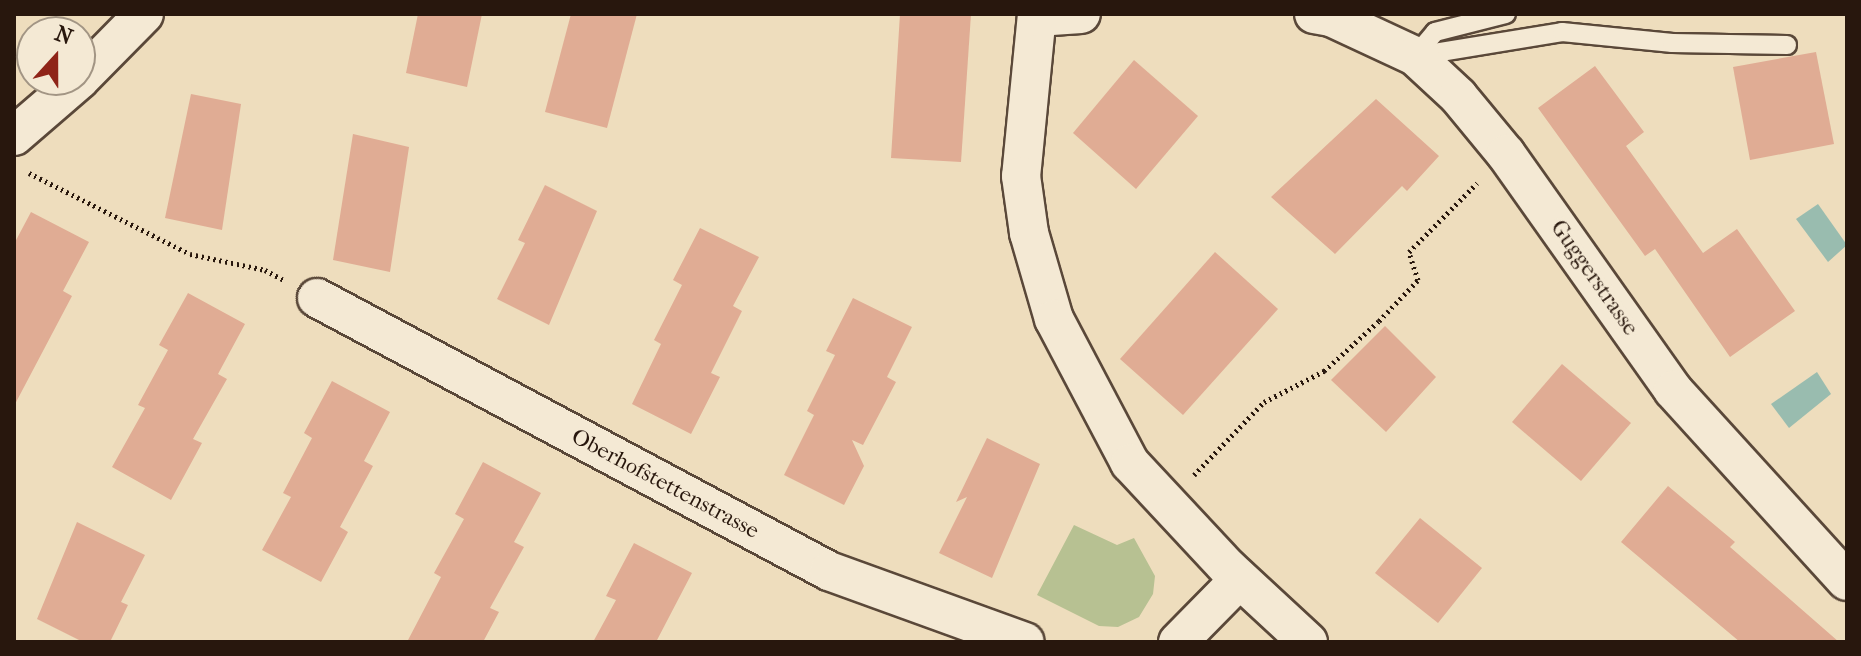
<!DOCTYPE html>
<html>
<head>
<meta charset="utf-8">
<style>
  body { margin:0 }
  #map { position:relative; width:1861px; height:656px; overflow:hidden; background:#eeddbd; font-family:"IM FELL French Canon",serif }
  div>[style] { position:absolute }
  .green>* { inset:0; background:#b7c192 }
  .water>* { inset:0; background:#99bcaf }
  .building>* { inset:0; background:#e0ac94 }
  .path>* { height:5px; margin-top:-2.5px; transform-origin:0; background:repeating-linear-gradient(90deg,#28170d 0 2px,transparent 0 6px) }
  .roads { filter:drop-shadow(2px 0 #5a4839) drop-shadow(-2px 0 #5a4839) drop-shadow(0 2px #5a4839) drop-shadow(0 -2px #5a4839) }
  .service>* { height:18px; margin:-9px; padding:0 9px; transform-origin:9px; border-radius:9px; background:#f4e9d4 }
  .minor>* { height:38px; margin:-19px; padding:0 19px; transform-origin:19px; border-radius:19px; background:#f4e9d4 }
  span { translate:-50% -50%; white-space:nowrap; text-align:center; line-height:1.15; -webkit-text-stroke:7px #f4e9d4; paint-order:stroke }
  .street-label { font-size:22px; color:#28170d }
  .frame { position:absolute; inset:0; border:16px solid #28170d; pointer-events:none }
  .north { position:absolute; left:16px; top:16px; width:80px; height:80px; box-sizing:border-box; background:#f4e9d4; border:2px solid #a29584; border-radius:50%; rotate:21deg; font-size:22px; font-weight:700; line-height:32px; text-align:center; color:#28170d }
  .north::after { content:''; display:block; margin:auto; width:28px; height:36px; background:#8f2418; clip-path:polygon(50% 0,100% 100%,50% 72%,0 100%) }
</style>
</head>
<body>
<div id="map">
  <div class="green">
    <div style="clip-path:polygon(1074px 525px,1117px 545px,1134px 538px,1155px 576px,1153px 594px,1139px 617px,1118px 627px,1099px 626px,1037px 595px)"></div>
  </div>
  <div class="water">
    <div style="clip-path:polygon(1818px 204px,1847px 245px,1828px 262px,1796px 219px)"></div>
    <div style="clip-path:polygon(1817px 372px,1831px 394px,1789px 428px,1771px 404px)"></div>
  </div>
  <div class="building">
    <div style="clip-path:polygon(418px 14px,482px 14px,467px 87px,406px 73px)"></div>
    <div style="clip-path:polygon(571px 14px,637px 14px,607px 128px,545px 112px)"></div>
    <div style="clip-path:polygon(900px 14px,971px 14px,961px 162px,891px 158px)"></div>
    <div style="clip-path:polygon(1816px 52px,1834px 144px,1750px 160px,1733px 67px)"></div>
    <div style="clip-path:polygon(1134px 60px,1198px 116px,1136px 189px,1073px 133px)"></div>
    <div style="clip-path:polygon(1595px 66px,1644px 132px,1626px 146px,1703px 253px,1737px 229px,1795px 311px,1730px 357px,1655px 249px,1645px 256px,1538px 108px)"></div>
    <div style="clip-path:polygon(191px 94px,241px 104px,222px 230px,165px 218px)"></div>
    <div style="clip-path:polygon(1376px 99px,1439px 156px,1407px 191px,1402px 186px,1335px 254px,1271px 197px)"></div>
    <div style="clip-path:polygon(353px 134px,409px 147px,390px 272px,333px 260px)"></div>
    <div style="clip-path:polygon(545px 185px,597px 211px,549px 325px,497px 299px,525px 243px,518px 240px)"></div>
    <div style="clip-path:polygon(31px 212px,89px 242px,63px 291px,72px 296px,14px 406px,14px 244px)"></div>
    <div style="clip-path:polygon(700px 228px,759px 257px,733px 306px,742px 311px,711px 373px,720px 377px,691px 434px,632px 404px,661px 344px,654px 340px,682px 285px,673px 280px)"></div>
    <div style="clip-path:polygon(1215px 252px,1278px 309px,1183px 415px,1120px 359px)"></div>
    <div style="clip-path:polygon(188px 293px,245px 324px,218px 374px,227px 379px,193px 439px,202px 443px,171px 500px,112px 467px,145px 408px,138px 405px,168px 350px,159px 345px)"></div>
    <div style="clip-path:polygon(853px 298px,912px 327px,887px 377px,896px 382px,863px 445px,852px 440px,864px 466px,844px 505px,784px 475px,814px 415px,807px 411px,835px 355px,826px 351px)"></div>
    <div style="clip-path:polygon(1385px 326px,1436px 377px,1386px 432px,1331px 380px)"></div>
    <div style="clip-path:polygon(1562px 364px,1631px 423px,1581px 481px,1512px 422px)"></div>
    <div style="clip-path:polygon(332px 381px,390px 412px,364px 461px,373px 466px,340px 527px,348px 532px,321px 582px,262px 550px,291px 497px,283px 493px,312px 438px,304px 433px)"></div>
    <div style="clip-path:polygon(987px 438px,1040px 464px,992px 578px,939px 553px,967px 497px,956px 502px)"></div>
    <div style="clip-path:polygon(483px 462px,541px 493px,514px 542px,524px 547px,490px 608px,499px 612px,483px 642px,407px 642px,441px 577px,434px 573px,464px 519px,455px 514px)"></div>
    <div style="clip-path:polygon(1668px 486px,1735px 542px,1730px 547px,1839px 642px,1740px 642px,1621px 542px)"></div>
    <div style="clip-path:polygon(1420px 518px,1482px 568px,1438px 623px,1375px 573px)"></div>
    <div style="clip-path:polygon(77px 522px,145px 555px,121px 602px,128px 605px,110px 642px,83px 642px,37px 619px)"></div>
    <div style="clip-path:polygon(634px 543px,692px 573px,656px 642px,593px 642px,616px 600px,606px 596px)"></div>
  </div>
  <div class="path">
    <div style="left:29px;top:173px;width:180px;rotate:26.7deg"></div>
    <div style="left:190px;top:254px;width:77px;rotate:12deg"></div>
    <div style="left:265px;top:270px;width:21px;rotate:28deg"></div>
    <div style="left:1194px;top:475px;width:101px;rotate:-46.2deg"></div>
    <div style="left:1264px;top:402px;width:68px;rotate:-27.3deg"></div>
    <div style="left:1324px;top:371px;width:74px;rotate:-42.3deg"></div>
    <div style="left:1379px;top:321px;width:57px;rotate:-46.4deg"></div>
    <div style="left:1418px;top:280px;width:29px;rotate:-108deg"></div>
    <div style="left:1409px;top:252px;width:97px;rotate:-45.4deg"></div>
  </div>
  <div class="roads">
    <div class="service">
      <div style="left:1415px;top:56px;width:31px;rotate:-50deg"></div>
      <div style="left:1435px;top:32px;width:73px;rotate:-14.2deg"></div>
      <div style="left:1416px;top:56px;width:148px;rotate:-9.3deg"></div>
      <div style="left:1562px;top:32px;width:111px;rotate:5.7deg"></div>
      <div style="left:1672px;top:43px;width:115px;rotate:1deg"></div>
    </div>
    <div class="minor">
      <div style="left:1037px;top:14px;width:163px;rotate:95.6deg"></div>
      <div style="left:1021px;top:176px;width:58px;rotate:82deg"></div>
      <div style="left:1029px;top:233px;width:90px;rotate:73.8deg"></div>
      <div style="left:1054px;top:319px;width:163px;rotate:62.2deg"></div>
      <div style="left:1130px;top:463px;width:144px;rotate:47deg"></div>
      <div style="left:1228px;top:568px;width:109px;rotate:42.8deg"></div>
      <div style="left:1314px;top:14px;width:17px;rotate:10deg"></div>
      <div style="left:1331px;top:17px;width:93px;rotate:24.9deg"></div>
      <div style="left:1415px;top:56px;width:59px;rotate:42.9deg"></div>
      <div style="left:1458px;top:96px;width:75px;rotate:50.4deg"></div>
      <div style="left:1506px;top:154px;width:289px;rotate:54.7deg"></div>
      <div style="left:1673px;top:390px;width:258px;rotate:47.7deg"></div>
      <div style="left:1037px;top:17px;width:44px;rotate:-3.9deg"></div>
      <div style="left:80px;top:79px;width:91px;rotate:-45.4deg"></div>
      <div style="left:14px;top:136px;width:86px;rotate:-40.7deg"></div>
      <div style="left:317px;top:298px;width:580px;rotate:28.07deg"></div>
      <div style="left:829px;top:571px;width:208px;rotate:19.9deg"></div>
      <div style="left:1178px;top:642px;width:88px;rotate:-45.5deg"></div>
    </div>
  </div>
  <div class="street-label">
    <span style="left:1594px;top:278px;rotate:55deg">Guggerstrasse</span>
    <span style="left:665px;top:484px;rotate:28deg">Oberhofstettenstrasse</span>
  </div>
  <div class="frame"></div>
  <div class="north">N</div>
</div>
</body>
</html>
